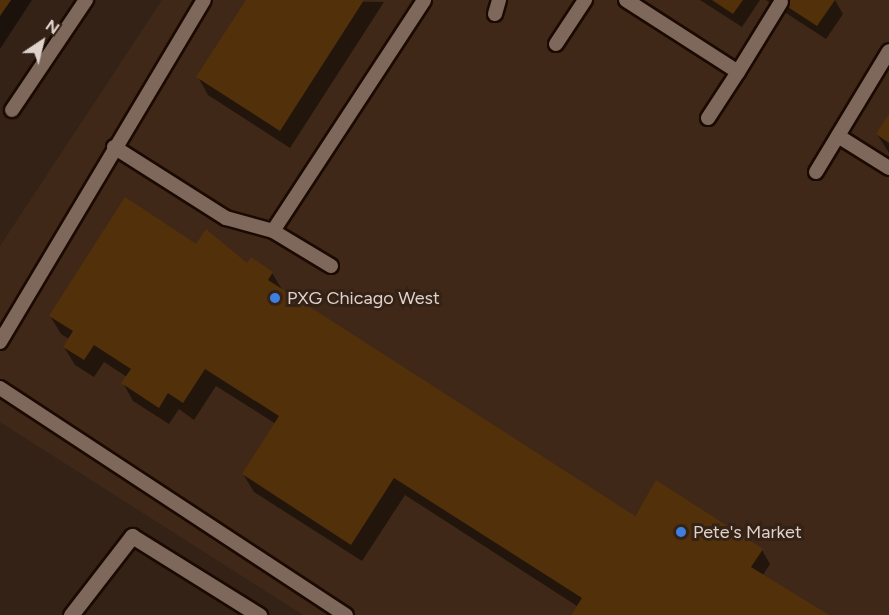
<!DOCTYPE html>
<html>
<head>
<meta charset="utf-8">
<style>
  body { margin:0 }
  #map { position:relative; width:889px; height:615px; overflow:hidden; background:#342216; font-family:Figtree,sans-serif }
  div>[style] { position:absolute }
  .built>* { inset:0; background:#402818 }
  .shadow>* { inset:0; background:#0007 }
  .building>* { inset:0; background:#52310a }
  .roads { filter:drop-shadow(2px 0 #1b0a02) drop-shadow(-2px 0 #1b0a02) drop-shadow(0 2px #1b0a02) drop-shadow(0 -2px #1b0a02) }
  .lane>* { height:14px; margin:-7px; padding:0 7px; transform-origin:7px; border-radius:7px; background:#7e685b }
  .street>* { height:15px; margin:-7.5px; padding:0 7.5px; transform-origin:7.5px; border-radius:7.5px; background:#7e685b }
  .dots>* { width:16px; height:16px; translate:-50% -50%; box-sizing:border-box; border:3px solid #342216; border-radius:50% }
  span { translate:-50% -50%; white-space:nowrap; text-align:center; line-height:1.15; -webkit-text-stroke:6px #342216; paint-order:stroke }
  .poi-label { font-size:18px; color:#dfd2cb }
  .left { translate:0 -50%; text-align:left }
  .north { position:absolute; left:12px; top:12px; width:60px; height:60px; -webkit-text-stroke:4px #342216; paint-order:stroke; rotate:35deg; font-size:16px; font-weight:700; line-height:24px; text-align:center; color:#dfd2cb }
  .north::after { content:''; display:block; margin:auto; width:21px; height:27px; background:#dfd2cb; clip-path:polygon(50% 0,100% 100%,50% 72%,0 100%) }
</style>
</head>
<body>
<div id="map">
  <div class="built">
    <div style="clip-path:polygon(162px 0,889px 0,889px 615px,303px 615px,0 422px,0 246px)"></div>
  </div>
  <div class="shadow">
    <div style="clip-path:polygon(0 0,32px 0,0 49px)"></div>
    <div style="clip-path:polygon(248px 0,384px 2px,290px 148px,208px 95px,198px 77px)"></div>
    <div style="clip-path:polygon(700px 0,760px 0,742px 27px)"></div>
    <div style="clip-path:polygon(766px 0,835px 0,843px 14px,826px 39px)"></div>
    <div style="clip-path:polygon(889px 117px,889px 153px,877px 134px)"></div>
    <div style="clip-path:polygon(197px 246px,272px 273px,283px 291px,634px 517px,656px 482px,762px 550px,770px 564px,763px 575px,826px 615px,571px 615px,577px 606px,405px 495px,362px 561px,254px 492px,243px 474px,276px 424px,216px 386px,194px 420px,179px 409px,169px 424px,133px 401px,123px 383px,127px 377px,104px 362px,94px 377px,75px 365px,64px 347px,69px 339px,61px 334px,50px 316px)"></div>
  </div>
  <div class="building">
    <div style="clip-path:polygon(0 0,11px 0,0 16px)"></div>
    <div style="clip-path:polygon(246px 0,364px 0,280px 131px,196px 77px)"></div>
    <div style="clip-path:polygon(712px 0,743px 0,733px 14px)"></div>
    <div style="clip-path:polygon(777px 0,835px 0,817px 26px)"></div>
    <div style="clip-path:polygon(889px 114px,889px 143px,876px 134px)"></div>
    <div style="clip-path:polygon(125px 197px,196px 244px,206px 229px,247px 263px,251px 257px,273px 272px,268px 280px,635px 516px,656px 480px,763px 549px,751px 567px,829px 615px,571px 615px,582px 598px,394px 478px,351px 545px,242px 474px,279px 416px,205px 369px,183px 403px,168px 393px,159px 408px,121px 383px,131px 369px,94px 345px,84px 360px,63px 347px,73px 331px,49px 316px)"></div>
  </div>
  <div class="roads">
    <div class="lane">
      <div style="left:626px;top:0;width:133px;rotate:32.7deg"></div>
      <div style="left:738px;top:72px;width:55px;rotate:123.1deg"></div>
      <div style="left:495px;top:14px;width:15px;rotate:-74deg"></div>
      <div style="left:556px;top:44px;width:53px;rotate:-56.6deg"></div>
      <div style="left:738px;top:72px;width:82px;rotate:-58.4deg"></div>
      <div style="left:12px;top:110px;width:133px;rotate:-56.1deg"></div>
      <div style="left:838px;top:136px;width:60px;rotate:32.1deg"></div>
      <div style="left:114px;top:147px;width:133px;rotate:32.4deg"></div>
      <div style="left:226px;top:218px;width:49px;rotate:15.5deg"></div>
      <div style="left:816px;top:172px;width:141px;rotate:-58.9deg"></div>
      <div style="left:331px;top:266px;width:68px;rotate:-148.9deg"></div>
      <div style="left:273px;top:231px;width:276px;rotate:-56.8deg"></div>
      <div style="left:0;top:342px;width:398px;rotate:-59.2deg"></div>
      <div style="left:0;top:388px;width:414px;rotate:33.3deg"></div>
    </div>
    <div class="street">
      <div style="left:71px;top:615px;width:100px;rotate:-52.3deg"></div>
      <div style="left:132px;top:536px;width:150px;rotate:31.9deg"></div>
    </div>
  </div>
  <div class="dots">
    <div style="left:275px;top:298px;background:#3f7fe0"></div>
    <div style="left:681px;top:532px;background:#3f7fe0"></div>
  </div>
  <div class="poi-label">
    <span class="left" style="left:287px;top:298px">PXG Chicago West</span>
    <span class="left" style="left:693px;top:532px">Pete's Market</span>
  </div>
  <div class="north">N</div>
</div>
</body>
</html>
